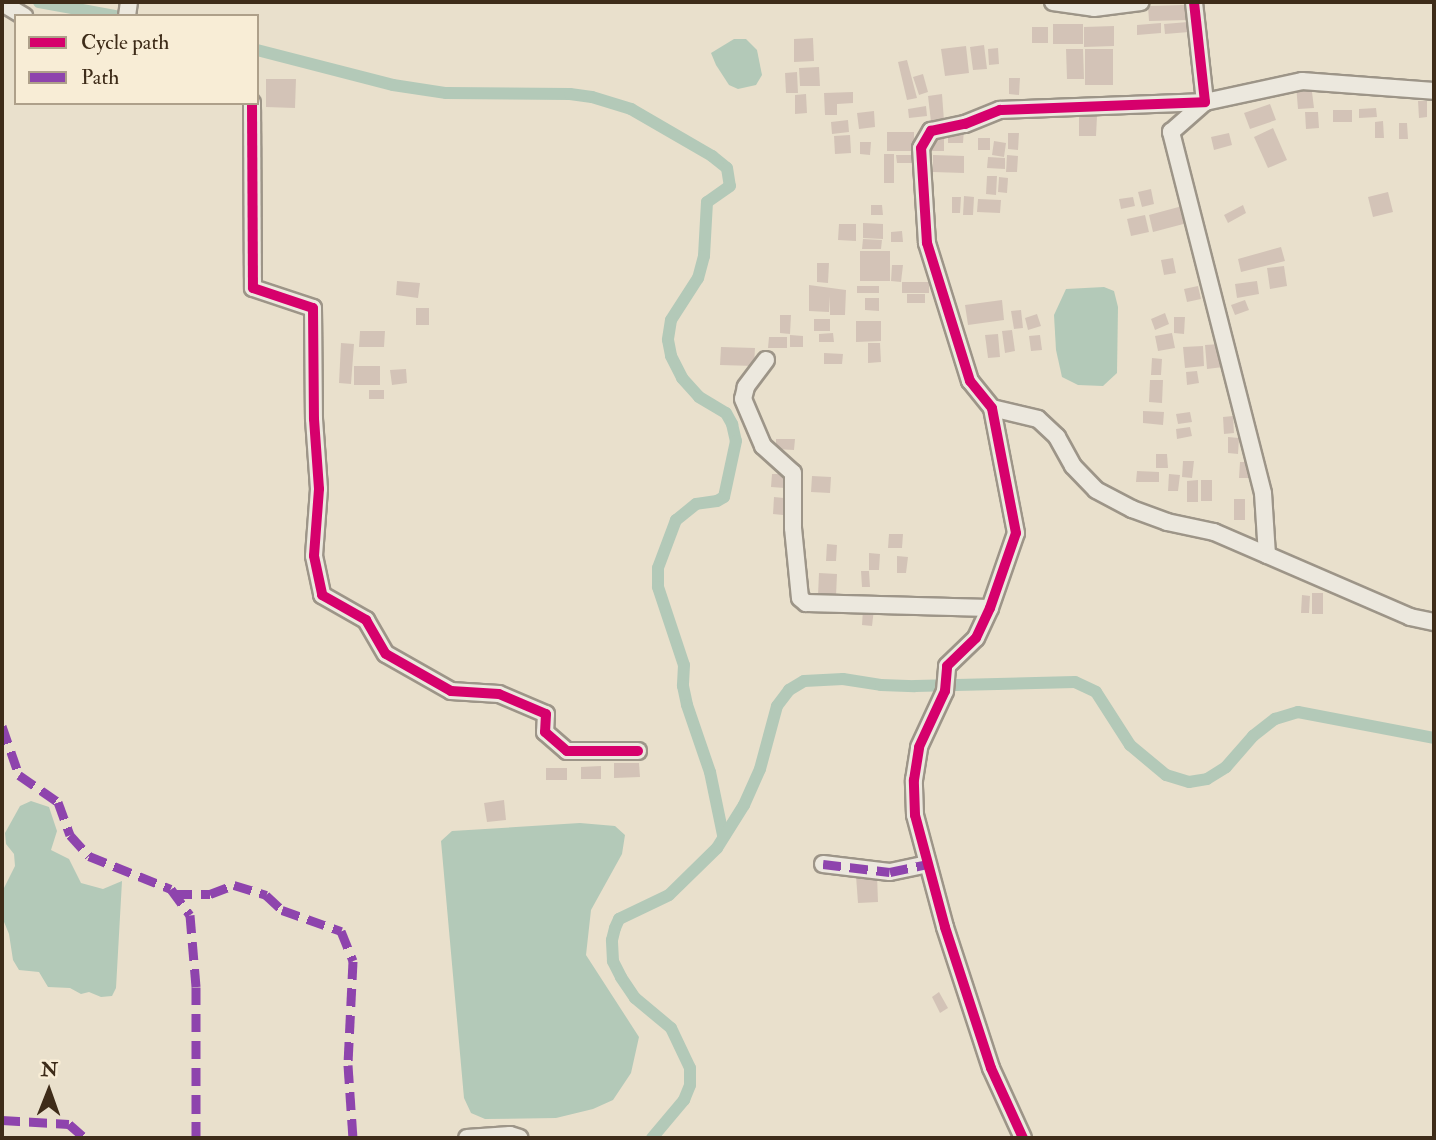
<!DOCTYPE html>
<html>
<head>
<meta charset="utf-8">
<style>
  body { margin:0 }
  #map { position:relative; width:1436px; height:1140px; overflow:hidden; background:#e9e0cc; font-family:"IM FELL Double Pica",serif }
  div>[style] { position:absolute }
  .water>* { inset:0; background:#b3c9b8 }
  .canal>* { height:12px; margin:-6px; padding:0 6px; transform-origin:6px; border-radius:6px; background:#b3c9b8 }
  .building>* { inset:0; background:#d3c3b7 }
  .roads { filter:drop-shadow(2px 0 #9d9588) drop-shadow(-2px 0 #9d9588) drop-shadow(0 2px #9d9588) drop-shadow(0 -2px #9d9588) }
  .minor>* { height:16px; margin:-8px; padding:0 8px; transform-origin:8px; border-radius:8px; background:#ece8de }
  .quiet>* { height:9px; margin-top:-4.5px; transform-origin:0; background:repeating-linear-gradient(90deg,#8e44ad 0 18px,transparent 0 27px) }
  .cycleway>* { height:10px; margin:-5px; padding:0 5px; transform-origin:5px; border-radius:5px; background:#d6006c }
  span { translate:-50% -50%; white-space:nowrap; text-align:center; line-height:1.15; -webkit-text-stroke:7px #f8edd6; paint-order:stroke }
  .frame { position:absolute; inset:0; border:4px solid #3e2c19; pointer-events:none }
  .legend { position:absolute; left:14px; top:14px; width:245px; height:91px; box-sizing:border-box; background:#f8edd6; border:2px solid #aea08a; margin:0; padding:9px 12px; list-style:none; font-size:21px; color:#3e2c19 }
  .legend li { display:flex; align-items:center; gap:14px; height:35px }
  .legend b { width:35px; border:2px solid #aea08a }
  .north { position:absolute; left:14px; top:1056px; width:70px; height:70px; -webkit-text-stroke:5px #f8edd6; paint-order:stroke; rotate:1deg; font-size:19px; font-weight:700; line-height:28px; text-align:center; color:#3e2c19 }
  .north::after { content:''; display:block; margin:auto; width:24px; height:32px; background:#3e2c19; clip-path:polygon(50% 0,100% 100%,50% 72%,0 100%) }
</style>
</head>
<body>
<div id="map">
  <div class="water">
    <div style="clip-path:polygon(734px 39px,746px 39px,757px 50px,762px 75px,756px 85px,738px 89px,729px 85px,716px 65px,711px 53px)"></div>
    <div style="clip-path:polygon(1104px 287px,1114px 291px,1118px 307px,1117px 373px,1103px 386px,1078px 385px,1062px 377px,1056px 350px,1054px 315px,1066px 289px)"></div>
    <div style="clip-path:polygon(31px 801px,49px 807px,57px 831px,51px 850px,69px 859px,81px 883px,103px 889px,122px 881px,116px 988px,112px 996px,101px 997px,89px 992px,81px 994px,70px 988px,48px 987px,39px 972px,19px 970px,13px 960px,9px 934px,2px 917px,2px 892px,15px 866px,14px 854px,6px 844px,5px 833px,20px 806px)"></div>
    <div style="clip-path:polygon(580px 823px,615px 826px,625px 835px,622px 854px,591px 910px,586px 955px,639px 1037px,631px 1073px,613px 1100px,593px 1109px,556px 1118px,485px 1119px,471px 1113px,464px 1098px,441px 841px,452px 831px)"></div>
  </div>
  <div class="canal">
    <div style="left:39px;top:2px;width:77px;rotate:10.4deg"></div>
    <div style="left:257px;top:50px;width:140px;rotate:14.4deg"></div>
    <div style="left:393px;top:85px;width:54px;rotate:8.6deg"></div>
    <div style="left:446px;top:93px;width:124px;rotate:0.5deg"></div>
    <div style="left:570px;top:94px;width:22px;rotate:8deg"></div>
    <div style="left:592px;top:97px;width:41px;rotate:17.1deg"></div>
    <div style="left:631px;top:109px;width:94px;rotate:30.1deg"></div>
    <div style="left:712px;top:156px;width:19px;rotate:39deg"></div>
    <div style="left:727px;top:168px;width:18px;rotate:81deg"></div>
    <div style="left:730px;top:186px;width:28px;rotate:145deg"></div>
    <div style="left:707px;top:202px;width:54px;rotate:93.2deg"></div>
    <div style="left:704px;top:256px;width:23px;rotate:105deg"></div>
    <div style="left:698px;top:278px;width:50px;rotate:122.7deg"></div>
    <div style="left:671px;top:320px;width:20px;rotate:99deg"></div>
    <div style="left:668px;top:340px;width:16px;rotate:79deg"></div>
    <div style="left:671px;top:356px;width:25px;rotate:63deg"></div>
    <div style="left:682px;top:378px;width:25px;rotate:48deg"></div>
    <div style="left:699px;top:397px;width:31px;rotate:31deg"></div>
    <div style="left:726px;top:413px;width:13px;rotate:61deg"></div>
    <div style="left:732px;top:424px;width:17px;rotate:77deg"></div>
    <div style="left:736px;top:441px;width:57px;rotate:102.1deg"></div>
    <div style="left:724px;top:497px;width:8px;rotate:150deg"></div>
    <div style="left:717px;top:501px;width:21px;rotate:172deg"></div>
    <div style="left:696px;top:504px;width:26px;rotate:141deg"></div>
    <div style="left:676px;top:520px;width:51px;rotate:110.6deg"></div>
    <div style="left:658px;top:568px;width:19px;rotate:90deg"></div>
    <div style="left:658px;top:587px;width:82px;rotate:71.6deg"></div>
    <div style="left:684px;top:665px;width:21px;rotate:93deg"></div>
    <div style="left:683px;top:686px;width:19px;rotate:78deg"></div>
    <div style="left:687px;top:705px;width:71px;rotate:71.1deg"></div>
    <div style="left:710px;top:772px;width:64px;rotate:78.3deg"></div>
    <div style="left:652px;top:1138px;width:50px;rotate:-49.9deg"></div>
    <div style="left:684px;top:1100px;width:16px;rotate:-68deg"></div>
    <div style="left:690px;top:1085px;width:17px;rotate:-90deg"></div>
    <div style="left:690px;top:1068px;width:44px;rotate:-115.4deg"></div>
    <div style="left:671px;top:1028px;width:47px;rotate:-140.2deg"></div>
    <div style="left:635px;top:998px;width:25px;rotate:-124deg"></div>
    <div style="left:621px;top:977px;width:18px;rotate:-117deg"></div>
    <div style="left:613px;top:961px;width:21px;rotate:-93deg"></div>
    <div style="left:612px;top:940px;width:12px;rotate:-76deg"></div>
    <div style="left:615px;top:928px;width:10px;rotate:-66deg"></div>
    <div style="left:619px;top:919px;width:55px;rotate:-25.6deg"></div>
    <div style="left:669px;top:895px;width:67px;rotate:-44.4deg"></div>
    <div style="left:717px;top:848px;width:51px;rotate:-57.9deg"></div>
    <div style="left:744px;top:805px;width:39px;rotate:-66deg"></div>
    <div style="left:760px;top:769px;width:65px;rotate:-74.9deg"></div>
    <div style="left:777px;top:706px;width:20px;rotate:-53deg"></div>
    <div style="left:789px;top:690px;width:17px;rotate:-31deg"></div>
    <div style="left:804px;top:681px;width:39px;rotate:-3deg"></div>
    <div style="left:843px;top:679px;width:38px;rotate:9deg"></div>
    <div style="left:881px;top:685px;width:34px;rotate:2deg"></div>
    <div style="left:915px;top:686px;width:160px;rotate:-1.4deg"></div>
    <div style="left:1075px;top:682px;width:23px;rotate:25deg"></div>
    <div style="left:1096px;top:692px;width:63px;rotate:57.3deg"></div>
    <div style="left:1130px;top:745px;width:47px;rotate:39.8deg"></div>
    <div style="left:1166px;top:775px;width:24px;rotate:17deg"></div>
    <div style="left:1189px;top:782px;width:18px;rotate:-9deg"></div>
    <div style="left:1207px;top:779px;width:22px;rotate:-32deg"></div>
    <div style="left:1226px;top:767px;width:41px;rotate:-48.9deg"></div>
    <div style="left:1253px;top:736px;width:28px;rotate:-38deg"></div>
    <div style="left:1275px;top:719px;width:24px;rotate:-17deg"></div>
    <div style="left:1298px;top:712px;width:138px;rotate:10.8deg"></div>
  </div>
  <div class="building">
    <div style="clip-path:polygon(1184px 5px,1189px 20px,1149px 21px,1148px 6px)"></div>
    <div style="clip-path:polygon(1188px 22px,1189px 32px,1165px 34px,1164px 24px)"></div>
    <div style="clip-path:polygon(1161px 23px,1161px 33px,1137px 35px,1137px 25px)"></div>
    <div style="clip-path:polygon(1053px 24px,1083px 24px,1083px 44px,1053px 44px)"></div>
    <div style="clip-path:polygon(1114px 26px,1114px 46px,1084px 47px,1084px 27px)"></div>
    <div style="clip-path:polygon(1032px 27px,1048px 27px,1048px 43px,1032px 43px)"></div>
    <div style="clip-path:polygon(813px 38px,814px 61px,794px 62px,794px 39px)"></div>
    <div style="clip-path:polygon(984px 45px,987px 69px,973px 70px,970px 47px)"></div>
    <div style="clip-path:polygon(966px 46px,969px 73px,945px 76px,941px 49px)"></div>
    <div style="clip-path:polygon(998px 48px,999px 64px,989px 65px,988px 49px)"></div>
    <div style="clip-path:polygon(1066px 49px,1083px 49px,1084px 79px,1067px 79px)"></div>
    <div style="clip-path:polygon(1085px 49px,1113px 49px,1113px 85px,1085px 85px)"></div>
    <div style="clip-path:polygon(907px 60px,917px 98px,907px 100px,898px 62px)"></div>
    <div style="clip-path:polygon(819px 67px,820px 86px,800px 86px,799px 68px)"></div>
    <div style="clip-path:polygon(797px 72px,798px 93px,786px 93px,785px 73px)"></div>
    <div style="clip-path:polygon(923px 74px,928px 92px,919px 95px,913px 77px)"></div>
    <div style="clip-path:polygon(1009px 78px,1020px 78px,1019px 95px,1009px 94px)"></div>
    <div style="clip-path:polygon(266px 79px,296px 79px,295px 108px,266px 107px)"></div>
    <div style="clip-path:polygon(1311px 84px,1314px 108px,1298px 109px,1296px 85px)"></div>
    <div style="clip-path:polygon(853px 92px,853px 103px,837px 104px,837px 115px,825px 115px,824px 93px)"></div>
    <div style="clip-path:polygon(806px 94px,807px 113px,795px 114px,795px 95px)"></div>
    <div style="clip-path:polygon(942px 94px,944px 121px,931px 122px,928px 96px)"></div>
    <div style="clip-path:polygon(1418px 101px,1427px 101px,1427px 117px,1419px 118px)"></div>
    <div style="clip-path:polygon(1270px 104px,1276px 120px,1250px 129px,1244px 113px)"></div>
    <div style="clip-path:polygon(926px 106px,927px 116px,909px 118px,908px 109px)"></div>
    <div style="clip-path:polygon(1376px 108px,1377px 117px,1359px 118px,1359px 109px)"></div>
    <div style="clip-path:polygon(1333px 110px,1352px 110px,1352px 122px,1333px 122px)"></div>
    <div style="clip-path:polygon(874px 111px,875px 127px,859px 129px,857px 113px)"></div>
    <div style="clip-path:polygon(1305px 112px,1318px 112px,1319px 128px,1306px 129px)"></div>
    <div style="clip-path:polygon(1079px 116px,1097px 116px,1096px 136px,1079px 136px)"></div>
    <div style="clip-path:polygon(848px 120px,849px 132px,832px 134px,831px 122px)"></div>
    <div style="clip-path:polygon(1383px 121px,1384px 138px,1375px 138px,1375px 122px)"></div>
    <div style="clip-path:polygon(1399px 123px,1407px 123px,1408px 139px,1399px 139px)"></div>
    <div style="clip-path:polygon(948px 128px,954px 128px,954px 138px,955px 129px,964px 129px,963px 143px,948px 143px)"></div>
    <div style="clip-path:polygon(1273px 128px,1287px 160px,1268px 168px,1254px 137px)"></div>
    <div style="clip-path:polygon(887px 132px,914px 132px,914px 151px,887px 151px)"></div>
    <div style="clip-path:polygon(1008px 133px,1019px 133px,1018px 150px,1008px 149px)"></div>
    <div style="clip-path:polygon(1229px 133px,1232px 145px,1214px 150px,1211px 137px)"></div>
    <div style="clip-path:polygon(932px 134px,944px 134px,944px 151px,931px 151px)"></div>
    <div style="clip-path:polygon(850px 135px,851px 153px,835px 154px,834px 136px)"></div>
    <div style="clip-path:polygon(978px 138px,990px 138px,990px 150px,978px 150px)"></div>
    <div style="clip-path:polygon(994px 141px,1006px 143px,1004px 157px,992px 155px)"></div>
    <div style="clip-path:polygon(860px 142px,871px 142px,870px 155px,860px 154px)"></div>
    <div style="clip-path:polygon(884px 154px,894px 154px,894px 183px,884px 183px)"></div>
    <div style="clip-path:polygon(896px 155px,915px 155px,916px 163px,897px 163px)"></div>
    <div style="clip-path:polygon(933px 155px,964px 156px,964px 173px,933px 172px)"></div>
    <div style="clip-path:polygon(1007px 155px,1018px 156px,1017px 172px,1006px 172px)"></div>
    <div style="clip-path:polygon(988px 157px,1005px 158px,1005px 169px,987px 168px)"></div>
    <div style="clip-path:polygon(987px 176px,997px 176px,996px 195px,986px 194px)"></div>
    <div style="clip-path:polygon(999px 177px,1008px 178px,1007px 193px,998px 192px)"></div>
    <div style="clip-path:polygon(1151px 189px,1154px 204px,1142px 207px,1138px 192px)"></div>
    <div style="clip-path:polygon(1388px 192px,1393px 212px,1373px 217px,1368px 197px)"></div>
    <div style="clip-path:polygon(964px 196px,974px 197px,973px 215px,963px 215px)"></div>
    <div style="clip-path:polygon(952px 197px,961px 197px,960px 213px,952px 213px)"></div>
    <div style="clip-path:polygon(1133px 197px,1135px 206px,1121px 209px,1119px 199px)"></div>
    <div style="clip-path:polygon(978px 199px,1001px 200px,1000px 213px,977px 212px)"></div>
    <div style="clip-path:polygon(871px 205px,882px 205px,883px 215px,871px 215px)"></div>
    <div style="clip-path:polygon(1186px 205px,1191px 222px,1153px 232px,1149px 215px)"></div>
    <div style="clip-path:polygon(1243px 205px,1246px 213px,1228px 223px,1224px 215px)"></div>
    <div style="clip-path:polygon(1145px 215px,1149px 232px,1131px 236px,1127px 219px)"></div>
    <div style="clip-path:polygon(863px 223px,883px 224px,883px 239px,863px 238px)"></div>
    <div style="clip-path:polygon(839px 224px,856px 224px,856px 241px,838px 240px)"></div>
    <div style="clip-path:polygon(902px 231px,903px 242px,891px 242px,891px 232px)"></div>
    <div style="clip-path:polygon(863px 239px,882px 240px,881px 249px,862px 249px)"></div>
    <div style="clip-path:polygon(1281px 247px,1285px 261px,1241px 272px,1238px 259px)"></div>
    <div style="clip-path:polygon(860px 251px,890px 251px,890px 281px,860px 281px)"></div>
    <div style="clip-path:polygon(1173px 258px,1176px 273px,1164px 275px,1161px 260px)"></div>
    <div style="clip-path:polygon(817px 263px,829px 263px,828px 283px,817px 282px)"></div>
    <div style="clip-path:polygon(892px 265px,903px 265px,901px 282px,891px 281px)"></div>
    <div style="clip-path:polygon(1284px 266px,1287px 286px,1270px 289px,1267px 268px)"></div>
    <div style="clip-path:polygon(397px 281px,420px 283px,418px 298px,396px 295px)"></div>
    <div style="clip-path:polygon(1257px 281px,1259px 294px,1237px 298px,1235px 284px)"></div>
    <div style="clip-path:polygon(902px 282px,929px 282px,929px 293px,902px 293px)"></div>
    <div style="clip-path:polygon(809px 285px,846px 290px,845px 315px,830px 315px,830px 296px,829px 312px,809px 311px)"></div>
    <div style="clip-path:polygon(857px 286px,879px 286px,879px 293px,857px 293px)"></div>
    <div style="clip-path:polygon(1198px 286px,1201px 299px,1187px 302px,1184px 289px)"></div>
    <div style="clip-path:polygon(907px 294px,925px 294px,925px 303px,907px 303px)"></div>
    <div style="clip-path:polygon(865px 298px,879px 298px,879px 311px,865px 310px)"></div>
    <div style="clip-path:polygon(1002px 300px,1004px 320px,968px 325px,965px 305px)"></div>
    <div style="clip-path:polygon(1245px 300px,1249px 310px,1235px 315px,1231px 305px)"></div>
    <div style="clip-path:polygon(416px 308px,429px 308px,429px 325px,416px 325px)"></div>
    <div style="clip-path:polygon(1021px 310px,1023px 328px,1014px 329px,1011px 311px)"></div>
    <div style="clip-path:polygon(1165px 313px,1169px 324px,1155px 330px,1151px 319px)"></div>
    <div style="clip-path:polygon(1037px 314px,1041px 326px,1028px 330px,1025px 318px)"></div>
    <div style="clip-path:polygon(780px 315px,791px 315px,790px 334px,780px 333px)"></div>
    <div style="clip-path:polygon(1174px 317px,1185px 317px,1184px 334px,1174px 333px)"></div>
    <div style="clip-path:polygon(814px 319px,830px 319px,830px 331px,814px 331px)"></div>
    <div style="clip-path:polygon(856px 321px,881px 321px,881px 341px,856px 342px)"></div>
    <div style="clip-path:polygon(1012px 330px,1015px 351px,1005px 353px,1002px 331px)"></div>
    <div style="clip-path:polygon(360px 331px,385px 331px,384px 347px,359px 347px)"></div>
    <div style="clip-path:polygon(833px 333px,834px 342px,819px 342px,819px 334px)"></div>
    <div style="clip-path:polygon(1172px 333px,1175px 348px,1158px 351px,1155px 336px)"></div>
    <div style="clip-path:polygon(998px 334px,1000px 357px,988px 358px,985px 335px)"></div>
    <div style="clip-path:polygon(790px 335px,803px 336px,803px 347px,790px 347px)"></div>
    <div style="clip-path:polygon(1040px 335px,1042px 350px,1031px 351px,1029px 336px)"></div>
    <div style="clip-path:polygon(769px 337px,787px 337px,787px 348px,768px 348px)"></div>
    <div style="clip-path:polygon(341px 343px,354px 344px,351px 384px,339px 383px)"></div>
    <div style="clip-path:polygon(868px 343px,880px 343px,881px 362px,868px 363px)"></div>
    <div style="clip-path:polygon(1221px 344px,1223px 367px,1207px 369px,1205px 345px)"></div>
    <div style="clip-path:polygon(1203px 346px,1204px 366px,1185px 368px,1183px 347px)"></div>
    <div style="clip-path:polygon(721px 347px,755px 348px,754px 366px,720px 365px)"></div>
    <div style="clip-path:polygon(824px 353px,843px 354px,842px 364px,824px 364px)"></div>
    <div style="clip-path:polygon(1152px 358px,1162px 359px,1161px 375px,1151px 375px)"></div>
    <div style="clip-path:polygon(354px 366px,380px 366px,380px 385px,354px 385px)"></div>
    <div style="clip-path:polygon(406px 369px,407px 383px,392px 385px,390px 370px)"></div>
    <div style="clip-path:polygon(1197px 371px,1199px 383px,1187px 385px,1186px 372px)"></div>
    <div style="clip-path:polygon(1150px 380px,1163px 380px,1162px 403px,1149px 402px)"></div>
    <div style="clip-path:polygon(369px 390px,384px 390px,384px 399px,369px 399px)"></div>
    <div style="clip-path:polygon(1143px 411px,1164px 412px,1163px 425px,1143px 423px)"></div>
    <div style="clip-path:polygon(1190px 412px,1192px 422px,1178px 424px,1176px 414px)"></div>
    <div style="clip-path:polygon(1233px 416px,1234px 433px,1224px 434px,1223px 417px)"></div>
    <div style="clip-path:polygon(1190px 427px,1192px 436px,1177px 439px,1176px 429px)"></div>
    <div style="clip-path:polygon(1228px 437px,1239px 438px,1238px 454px,1228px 453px)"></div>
    <div style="clip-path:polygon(776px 439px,795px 439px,794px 450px,776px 449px)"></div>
    <div style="clip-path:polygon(1156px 454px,1167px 454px,1168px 468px,1156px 468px)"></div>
    <div style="clip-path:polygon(1183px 461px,1194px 461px,1192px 478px,1182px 477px)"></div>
    <div style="clip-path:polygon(1240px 462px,1250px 462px,1249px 478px,1239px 478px)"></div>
    <div style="clip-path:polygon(1137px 471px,1159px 472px,1159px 482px,1136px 482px)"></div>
    <div style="clip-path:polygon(772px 474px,786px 474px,785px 488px,771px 487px)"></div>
    <div style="clip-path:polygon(1169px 474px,1180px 475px,1178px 491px,1168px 491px)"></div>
    <div style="clip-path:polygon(812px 476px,831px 477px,830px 493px,811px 492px)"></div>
    <div style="clip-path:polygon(1198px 480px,1198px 502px,1187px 502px,1187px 481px)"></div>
    <div style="clip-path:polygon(1201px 480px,1212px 480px,1212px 501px,1201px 501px)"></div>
    <div style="clip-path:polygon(774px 497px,784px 498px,783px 515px,773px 514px)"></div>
    <div style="clip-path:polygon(1234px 499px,1245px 499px,1245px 520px,1234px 520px)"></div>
    <div style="clip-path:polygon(889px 534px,903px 534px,902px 548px,888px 548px)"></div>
    <div style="clip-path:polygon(827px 544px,837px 545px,836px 561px,826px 561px)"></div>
    <div style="clip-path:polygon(869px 553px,880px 554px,879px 570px,869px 570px)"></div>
    <div style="clip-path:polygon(897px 556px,908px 557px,906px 573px,897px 573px)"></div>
    <div style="clip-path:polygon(861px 571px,869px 571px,870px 587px,862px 587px)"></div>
    <div style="clip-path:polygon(819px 573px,837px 574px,836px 596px,818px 595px)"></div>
    <div style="clip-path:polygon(1312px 593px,1323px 593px,1323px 614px,1312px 614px)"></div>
    <div style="clip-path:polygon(1302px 595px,1310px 596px,1309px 613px,1301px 613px)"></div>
    <div style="clip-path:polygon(863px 609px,874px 609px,872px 626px,862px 625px)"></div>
    <div style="clip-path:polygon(614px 763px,639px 763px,640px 777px,614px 778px)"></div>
    <div style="clip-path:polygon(601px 766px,601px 779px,581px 779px,581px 767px)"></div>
    <div style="clip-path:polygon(546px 768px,567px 768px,567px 780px,546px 780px)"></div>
    <div style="clip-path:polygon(504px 800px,506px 820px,487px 822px,484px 803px)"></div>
    <div style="clip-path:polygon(877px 875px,878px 902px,858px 903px,856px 876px)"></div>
    <div style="clip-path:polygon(939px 992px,948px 1008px,940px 1013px,932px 997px)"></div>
  </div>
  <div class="roads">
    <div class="minor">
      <div style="left:1053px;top:2px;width:41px;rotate:8.3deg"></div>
      <div style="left:1094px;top:8px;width:47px;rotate:-7.3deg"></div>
      <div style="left:2px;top:3px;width:26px;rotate:31deg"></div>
      <div style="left:127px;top:16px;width:14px;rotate:-82deg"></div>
      <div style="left:252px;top:103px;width:185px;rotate:89.7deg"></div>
      <div style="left:253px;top:288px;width:63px;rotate:18.4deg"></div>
      <div style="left:313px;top:308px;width:111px;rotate:89.5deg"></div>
      <div style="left:314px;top:419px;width:70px;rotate:85.9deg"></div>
      <div style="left:319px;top:489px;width:67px;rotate:94.3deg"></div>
      <div style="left:314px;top:556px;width:40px;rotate:78deg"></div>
      <div style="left:322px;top:595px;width:51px;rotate:29.6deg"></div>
      <div style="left:366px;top:620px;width:39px;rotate:60deg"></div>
      <div style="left:386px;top:654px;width:75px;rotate:29.6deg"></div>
      <div style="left:451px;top:691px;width:48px;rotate:3.6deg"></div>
      <div style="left:499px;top:694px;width:51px;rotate:23.1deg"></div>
      <div style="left:546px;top:714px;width:18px;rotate:93deg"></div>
      <div style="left:545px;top:732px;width:29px;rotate:41deg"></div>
      <div style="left:567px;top:751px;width:71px"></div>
      <div style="left:766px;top:360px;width:34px;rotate:127deg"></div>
      <div style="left:746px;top:387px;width:12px;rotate:104deg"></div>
      <div style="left:743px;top:399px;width:51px;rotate:66.9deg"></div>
      <div style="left:763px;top:446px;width:40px;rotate:42deg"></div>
      <div style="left:793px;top:473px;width:55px;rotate:90deg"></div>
      <div style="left:793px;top:528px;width:70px;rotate:84.3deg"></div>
      <div style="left:800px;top:598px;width:8px;rotate:40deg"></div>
      <div style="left:806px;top:603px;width:184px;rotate:1.6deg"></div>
      <div style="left:992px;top:408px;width:47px;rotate:13.4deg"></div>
      <div style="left:1038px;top:419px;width:26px;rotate:43deg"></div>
      <div style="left:1057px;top:437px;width:33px;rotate:61deg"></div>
      <div style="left:1073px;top:466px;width:33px;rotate:46deg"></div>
      <div style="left:1096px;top:490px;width:41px;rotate:27.8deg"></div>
      <div style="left:1132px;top:509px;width:37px;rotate:20deg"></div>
      <div style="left:1167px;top:522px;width:48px;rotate:12deg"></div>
      <div style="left:1214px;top:532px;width:214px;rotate:23.4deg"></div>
      <div style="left:1410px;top:617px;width:25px;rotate:12deg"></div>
      <div style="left:1267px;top:555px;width:62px;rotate:-93.7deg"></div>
      <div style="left:1263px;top:493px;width:373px;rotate:-104.3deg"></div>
      <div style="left:1171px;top:132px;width:45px;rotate:-41.4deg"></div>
      <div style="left:1205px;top:102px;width:99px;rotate:-12.2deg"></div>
      <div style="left:1302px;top:81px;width:132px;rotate:4.3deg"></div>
      <div style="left:823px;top:864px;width:67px;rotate:6.8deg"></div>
      <div style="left:890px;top:872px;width:38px;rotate:-12deg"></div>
      <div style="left:467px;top:1138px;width:43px;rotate:-4deg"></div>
      <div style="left:510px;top:1135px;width:10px;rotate:17deg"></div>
      <div style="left:1023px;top:1138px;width:77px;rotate:-114.6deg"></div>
      <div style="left:991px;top:1068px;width:148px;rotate:-108.1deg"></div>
      <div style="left:945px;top:927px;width:116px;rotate:-105deg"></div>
      <div style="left:915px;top:815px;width:35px;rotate:-92deg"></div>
      <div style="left:914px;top:780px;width:33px;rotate:-81deg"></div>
      <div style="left:919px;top:747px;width:62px;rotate:-65.1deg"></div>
      <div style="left:945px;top:691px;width:25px;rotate:-85deg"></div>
      <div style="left:947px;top:666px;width:40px;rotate:-44deg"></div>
      <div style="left:976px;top:638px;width:33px;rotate:-65deg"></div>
      <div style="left:990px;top:608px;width:79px;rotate:-70.9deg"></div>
      <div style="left:1016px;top:533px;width:127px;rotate:-100.9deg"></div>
      <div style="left:992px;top:408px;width:35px;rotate:-129deg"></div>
      <div style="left:970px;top:381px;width:145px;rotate:-107.3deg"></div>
      <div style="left:927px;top:243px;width:95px;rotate:-93.6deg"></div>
      <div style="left:921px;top:148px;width:20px;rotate:-60deg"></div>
      <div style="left:931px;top:131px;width:35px;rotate:-12deg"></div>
      <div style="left:965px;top:124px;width:38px;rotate:-22deg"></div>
      <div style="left:1000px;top:110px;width:205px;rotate:-2.2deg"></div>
      <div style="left:1205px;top:102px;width:101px;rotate:-96.3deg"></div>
    </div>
  </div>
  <div class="quiet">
    <div style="left:2px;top:726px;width:52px;rotate:70.9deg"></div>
    <div style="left:19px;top:775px;width:47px;rotate:34.7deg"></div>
    <div style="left:58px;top:802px;width:35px;rotate:70deg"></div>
    <div style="left:70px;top:835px;width:28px;rotate:48deg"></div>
    <div style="left:89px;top:856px;width:88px;rotate:21.9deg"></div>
    <div style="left:171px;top:889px;width:32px;rotate:54deg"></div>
    <div style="left:190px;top:915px;width:72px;rotate:85.2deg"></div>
    <div style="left:196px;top:987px;width:151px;rotate:90deg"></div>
    <div style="left:823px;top:864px;width:67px;rotate:6.8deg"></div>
    <div style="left:890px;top:872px;width:38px;rotate:-12deg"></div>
    <div style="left:174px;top:894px;width:36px"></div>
    <div style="left:210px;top:894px;width:26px;rotate:-21deg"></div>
    <div style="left:234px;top:885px;width:34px;rotate:17deg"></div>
    <div style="left:266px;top:895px;width:22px;rotate:43deg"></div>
    <div style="left:282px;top:910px;width:63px;rotate:19.6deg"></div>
    <div style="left:341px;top:931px;width:32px;rotate:68deg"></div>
    <div style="left:353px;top:961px;width:104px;rotate:92.8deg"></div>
    <div style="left:348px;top:1065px;width:73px;rotate:86.1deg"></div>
    <div style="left:2px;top:1120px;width:67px;rotate:3.4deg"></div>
    <div style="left:69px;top:1124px;width:21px;rotate:41deg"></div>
  </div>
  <div class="cycleway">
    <div style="left:252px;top:103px;width:185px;rotate:89.7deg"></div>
    <div style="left:253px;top:288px;width:63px;rotate:18.4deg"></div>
    <div style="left:313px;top:308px;width:111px;rotate:89.5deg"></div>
    <div style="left:314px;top:419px;width:70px;rotate:85.9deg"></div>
    <div style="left:319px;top:489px;width:67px;rotate:94.3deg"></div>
    <div style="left:314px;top:556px;width:40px;rotate:78deg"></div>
    <div style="left:322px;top:595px;width:51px;rotate:29.6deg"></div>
    <div style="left:366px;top:620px;width:39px;rotate:60deg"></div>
    <div style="left:386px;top:654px;width:75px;rotate:29.6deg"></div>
    <div style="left:451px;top:691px;width:48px;rotate:3.6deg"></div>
    <div style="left:499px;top:694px;width:51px;rotate:23.1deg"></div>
    <div style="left:546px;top:714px;width:18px;rotate:93deg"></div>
    <div style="left:545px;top:732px;width:29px;rotate:41deg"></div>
    <div style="left:567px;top:751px;width:71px"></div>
    <div style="left:1023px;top:1138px;width:77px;rotate:-114.6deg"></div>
    <div style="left:991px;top:1068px;width:148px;rotate:-108.1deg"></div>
    <div style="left:945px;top:927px;width:116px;rotate:-105deg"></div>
    <div style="left:915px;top:815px;width:35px;rotate:-92deg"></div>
    <div style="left:914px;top:780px;width:33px;rotate:-81deg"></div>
    <div style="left:919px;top:747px;width:62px;rotate:-65.1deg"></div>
    <div style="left:945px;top:691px;width:25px;rotate:-85deg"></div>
    <div style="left:947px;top:666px;width:40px;rotate:-44deg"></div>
    <div style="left:976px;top:638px;width:33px;rotate:-65deg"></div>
    <div style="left:990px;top:608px;width:79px;rotate:-70.9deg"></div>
    <div style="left:1016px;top:533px;width:127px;rotate:-100.9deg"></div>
    <div style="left:992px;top:408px;width:35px;rotate:-129deg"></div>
    <div style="left:970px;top:381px;width:145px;rotate:-107.3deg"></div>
    <div style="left:927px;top:243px;width:95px;rotate:-93.6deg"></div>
    <div style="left:921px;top:148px;width:20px;rotate:-60deg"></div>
    <div style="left:931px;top:131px;width:35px;rotate:-12deg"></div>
    <div style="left:965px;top:124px;width:38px;rotate:-22deg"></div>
    <div style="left:1000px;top:110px;width:205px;rotate:-2.2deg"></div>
    <div style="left:1205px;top:102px;width:101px;rotate:-96.3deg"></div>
  </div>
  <div class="frame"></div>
  <ul class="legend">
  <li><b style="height:9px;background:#d6006c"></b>Cycle path</li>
  <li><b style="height:9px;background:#8e44ad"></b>Path</li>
  </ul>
  <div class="north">N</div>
</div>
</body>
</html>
